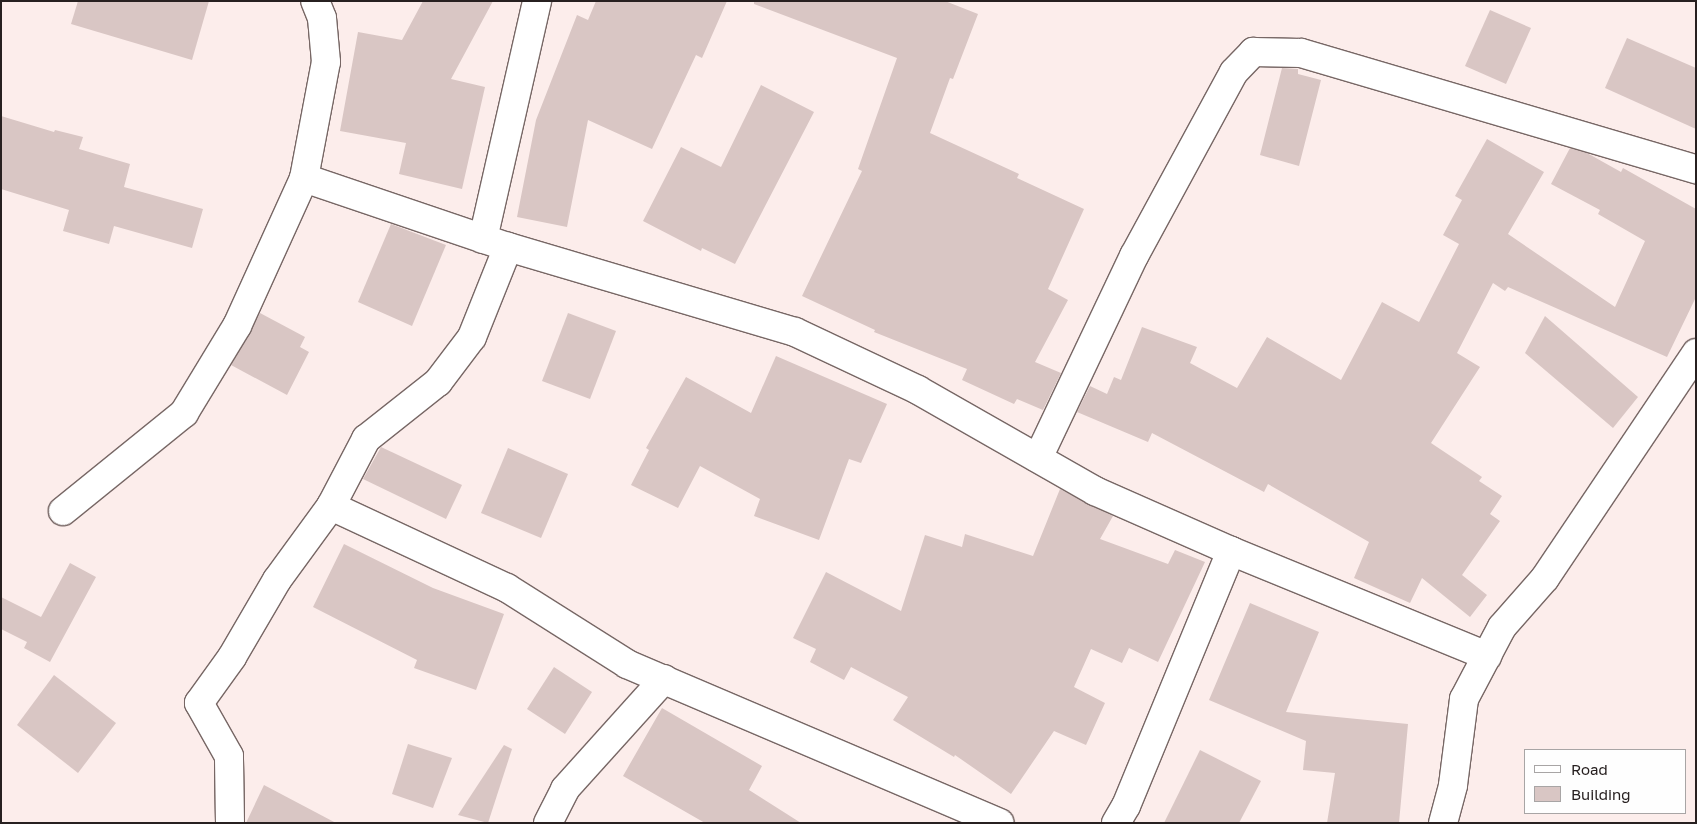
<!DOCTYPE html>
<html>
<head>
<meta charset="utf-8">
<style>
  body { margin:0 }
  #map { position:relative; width:1697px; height:824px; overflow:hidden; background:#fcedeb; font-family:"Golos Text",sans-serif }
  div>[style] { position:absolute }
  .building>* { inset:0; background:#d9c6c4 }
  .roads { filter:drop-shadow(1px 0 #776765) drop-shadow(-1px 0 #776765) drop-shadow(0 1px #776765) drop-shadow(0 -1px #776765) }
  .street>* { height:28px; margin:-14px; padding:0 14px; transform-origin:14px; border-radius:14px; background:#fff }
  span { translate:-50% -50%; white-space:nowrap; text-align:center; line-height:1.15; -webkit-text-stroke:4.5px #fefefe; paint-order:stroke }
  .frame { position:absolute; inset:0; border:2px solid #272020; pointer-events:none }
  .legend { position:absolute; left:1524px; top:749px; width:162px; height:65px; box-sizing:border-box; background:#fefefe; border:1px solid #a8a5a5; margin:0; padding:6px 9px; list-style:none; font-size:15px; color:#272020 }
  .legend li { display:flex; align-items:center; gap:10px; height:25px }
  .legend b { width:25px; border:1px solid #a8a5a5 }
</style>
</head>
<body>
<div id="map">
  <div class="building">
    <div style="clip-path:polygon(78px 1px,209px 1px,192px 60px,71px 24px)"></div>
    <div style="clip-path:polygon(423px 1px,493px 1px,451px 79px,485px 87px,462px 189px,399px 174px,406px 143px,340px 131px,358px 32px,402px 40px)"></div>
    <div style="clip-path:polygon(596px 1px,727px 1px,702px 58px,696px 55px,652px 149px,588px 120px,567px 227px,517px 217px,536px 120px,577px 15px,588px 20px)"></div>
    <div style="clip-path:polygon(754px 1px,945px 1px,978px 14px,953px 79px,950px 78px,930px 133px,1019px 174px,1017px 178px,1084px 209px,1048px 289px,1068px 300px,1035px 362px,1061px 373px,1043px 410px,1017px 399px,1014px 404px,962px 380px,967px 369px,874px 332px,875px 330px,802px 296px,862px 171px,858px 169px,897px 58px,754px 4px)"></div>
    <div style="clip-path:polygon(1490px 10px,1531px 28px,1506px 84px,1465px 66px)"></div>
    <div style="clip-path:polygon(1627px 38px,1696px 68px,1696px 129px,1605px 88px)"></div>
    <div style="clip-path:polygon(1282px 68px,1298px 69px,1298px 74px,1321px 80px,1299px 166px,1260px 155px)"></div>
    <div style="clip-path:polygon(761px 85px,814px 112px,735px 264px,702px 248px,701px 251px,643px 221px,681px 147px,721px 167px)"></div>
    <div style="clip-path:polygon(1px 116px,54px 132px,55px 130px,83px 137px,79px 149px,130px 164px,124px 187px,203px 209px,192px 248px,114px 226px,109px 244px,63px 231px,69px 210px,1px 189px)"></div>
    <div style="clip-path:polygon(1487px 139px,1544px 172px,1508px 234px,1615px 307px,1645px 241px,1598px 214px,1600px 210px,1551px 184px,1570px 148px,1587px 153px,1621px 172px,1623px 168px,1696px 209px,1696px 297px,1667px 357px,1508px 287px,1505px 291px,1493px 283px,1457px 353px,1480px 367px,1431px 443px,1482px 477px,1479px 481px,1502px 496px,1490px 514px,1500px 521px,1462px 575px,1487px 595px,1470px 617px,1422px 578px,1410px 603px,1354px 578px,1369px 542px,1268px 484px,1264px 492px,1152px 433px,1148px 442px,1077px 412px,1090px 386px,1107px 394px,1114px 377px,1121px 380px,1142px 327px,1197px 347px,1190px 363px,1237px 388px,1267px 337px,1341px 380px,1382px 302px,1419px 322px,1459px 244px,1443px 235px,1462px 200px,1455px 196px)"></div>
    <div style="clip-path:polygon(391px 224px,446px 245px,412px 326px,358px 302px)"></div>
    <div style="clip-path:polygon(260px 313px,305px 337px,300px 347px,309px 352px,287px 395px,231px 365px)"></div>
    <div style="clip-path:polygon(568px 313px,616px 331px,590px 399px,542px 381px)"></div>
    <div style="clip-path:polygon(1545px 316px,1638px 397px,1613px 428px,1525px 353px)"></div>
    <div style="clip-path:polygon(776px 356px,887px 404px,861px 463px,849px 459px,819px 540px,754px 516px,760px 499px,700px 466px,678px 508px,631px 485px,649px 450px,646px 448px,686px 377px,751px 413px)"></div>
    <div style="clip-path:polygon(381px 447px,462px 485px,446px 519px,363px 479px)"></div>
    <div style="clip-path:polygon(508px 448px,568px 474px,541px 538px,481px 513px)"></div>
    <div style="clip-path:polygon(1060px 489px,1113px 516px,1100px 539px,1168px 564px,1175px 550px,1205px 562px,1158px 662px,1129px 648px,1122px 663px,1091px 649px,1074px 687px,1105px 703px,1086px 745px,1054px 731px,1011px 794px,955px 755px,954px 757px,893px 720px,908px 697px,851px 667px,844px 680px,810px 662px,816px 649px,793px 638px,826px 572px,901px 611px,925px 535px,962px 547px,965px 534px,1033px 556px)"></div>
    <div style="clip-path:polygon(344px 544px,433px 588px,504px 614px,476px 690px,414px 668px,417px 660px,313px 607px)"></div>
    <div style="clip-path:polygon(70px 563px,96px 577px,50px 662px,24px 648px,27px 642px,1px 629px,1px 597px,41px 617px)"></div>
    <div style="clip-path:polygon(1250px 603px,1319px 632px,1286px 712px,1408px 724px,1399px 823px,1327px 823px,1335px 773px,1303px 770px,1306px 741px,1209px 700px)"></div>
    <div style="clip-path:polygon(554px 667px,592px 692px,565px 734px,527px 709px)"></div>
    <div style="clip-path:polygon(54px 675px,116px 723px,78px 773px,17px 725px)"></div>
    <div style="clip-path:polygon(662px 708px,762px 766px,749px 790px,801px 823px,705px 823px,623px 776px)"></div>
    <div style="clip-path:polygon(408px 744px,452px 758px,433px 808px,392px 794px)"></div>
    <div style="clip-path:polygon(504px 745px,512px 749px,488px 823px,458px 815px)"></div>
    <div style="clip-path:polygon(1200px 750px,1261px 781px,1239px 823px,1164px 823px)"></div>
    <div style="clip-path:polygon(264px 785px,336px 823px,246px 823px)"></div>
  </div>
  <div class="roads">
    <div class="street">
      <div style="left:304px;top:178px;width:215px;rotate:18.7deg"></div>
      <div style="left:508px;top:247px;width:299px;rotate:16.5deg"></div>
      <div style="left:795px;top:332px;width:136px;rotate:25.2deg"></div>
      <div style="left:918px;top:390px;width:204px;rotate:29.7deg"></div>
      <div style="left:1095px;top:491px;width:149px;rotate:23.8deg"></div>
      <div style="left:1231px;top:551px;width:277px;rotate:22.3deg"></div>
      <div style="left:483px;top:239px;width:244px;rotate:-77.2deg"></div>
      <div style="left:1038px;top:458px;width:224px;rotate:-64.6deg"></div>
      <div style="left:1134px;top:256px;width:209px;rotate:-61.5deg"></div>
      <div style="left:1234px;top:72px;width:28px;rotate:-46deg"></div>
      <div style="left:1253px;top:52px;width:48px;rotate:1.2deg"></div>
      <div style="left:1301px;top:53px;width:412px;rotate:16.4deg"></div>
      <div style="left:331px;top:506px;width:194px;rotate:25deg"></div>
      <div style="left:507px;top:588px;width:142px;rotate:32.3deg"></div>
      <div style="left:627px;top:664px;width:405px;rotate:23.1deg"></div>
      <div style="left:63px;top:511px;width:156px;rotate:-39deg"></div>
      <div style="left:184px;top:413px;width:102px;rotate:-58.7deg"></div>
      <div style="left:237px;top:326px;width:162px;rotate:-65.6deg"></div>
      <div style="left:304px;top:178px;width:118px;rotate:-79.3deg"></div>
      <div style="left:326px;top:62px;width:44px;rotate:-95.2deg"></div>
      <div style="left:322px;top:18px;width:18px;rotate:-112deg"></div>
      <div style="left:230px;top:823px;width:67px;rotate:-90.9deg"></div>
      <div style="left:229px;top:756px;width:61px;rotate:-119.5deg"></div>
      <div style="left:199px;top:703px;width:57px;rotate:-54.3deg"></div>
      <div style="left:232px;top:657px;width:89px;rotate:-59.7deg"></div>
      <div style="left:277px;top:580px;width:92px;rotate:-53.9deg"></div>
      <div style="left:331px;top:506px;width:76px;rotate:-62.4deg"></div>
      <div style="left:366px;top:439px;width:92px;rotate:-38.4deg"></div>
      <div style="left:438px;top:382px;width:56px;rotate:-52.9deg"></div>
      <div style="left:472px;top:337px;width:97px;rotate:-68.2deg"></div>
      <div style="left:548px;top:823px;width:38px;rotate:-63deg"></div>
      <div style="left:565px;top:789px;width:148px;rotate:-48deg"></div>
      <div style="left:1116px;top:823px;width:20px;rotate:-60deg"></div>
      <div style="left:1126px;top:806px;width:276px;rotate:-67.6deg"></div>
      <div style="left:1443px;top:823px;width:39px;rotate:-75deg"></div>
      <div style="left:1453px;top:785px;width:87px;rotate:-82.7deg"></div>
      <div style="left:1464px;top:699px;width:81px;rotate:-62.2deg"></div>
      <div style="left:1502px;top:627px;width:65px;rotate:-48.7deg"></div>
      <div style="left:1545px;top:578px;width:271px;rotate:-56.1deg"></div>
    </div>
  </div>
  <div class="frame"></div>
  <ul class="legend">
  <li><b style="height:6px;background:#fff"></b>Road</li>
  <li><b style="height:14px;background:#d9c6c4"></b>Building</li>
  </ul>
</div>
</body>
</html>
